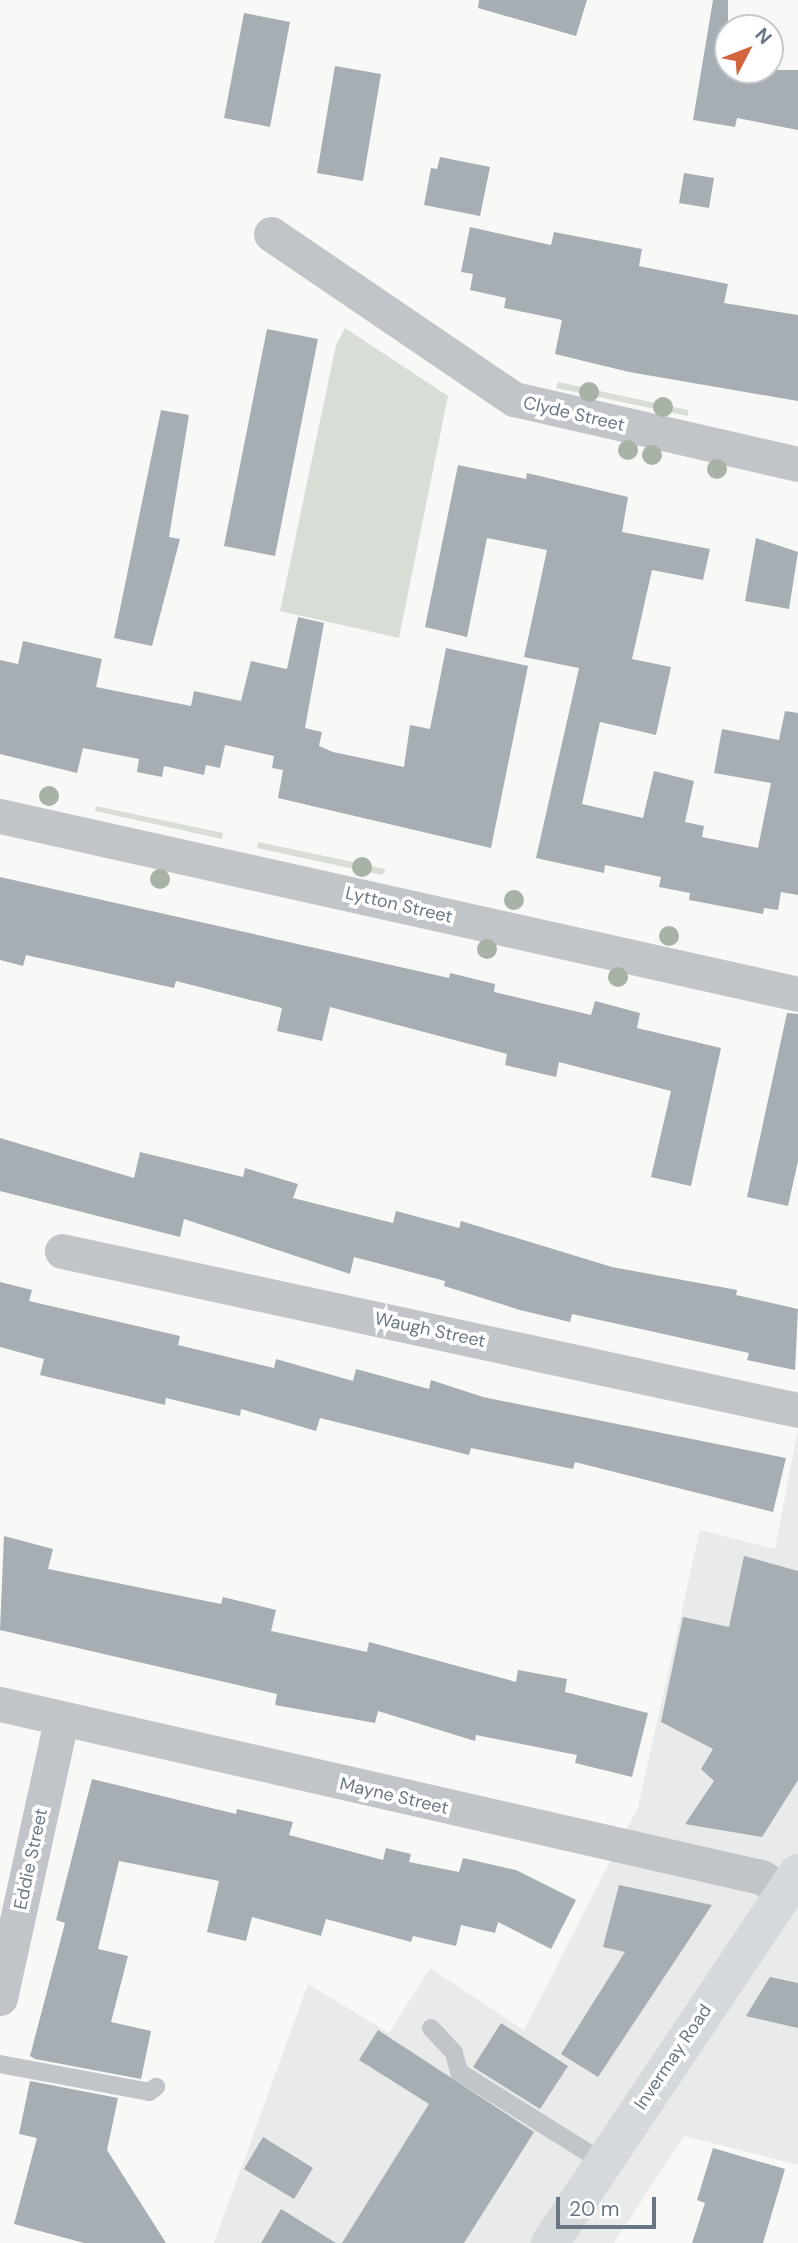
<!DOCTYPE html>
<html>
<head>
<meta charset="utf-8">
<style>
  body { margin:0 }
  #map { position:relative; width:798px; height:2243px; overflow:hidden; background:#f8f9f7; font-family:"DM Sans",sans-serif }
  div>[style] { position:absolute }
  .built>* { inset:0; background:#e9eaea }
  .green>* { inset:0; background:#d8ddd6 }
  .building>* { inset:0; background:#a6adb3 }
  .service>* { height:18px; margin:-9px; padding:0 9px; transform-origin:9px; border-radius:9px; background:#c1c4c8 }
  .minor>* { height:35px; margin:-17.5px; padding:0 17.5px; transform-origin:17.5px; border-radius:17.5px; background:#c1c4c8 }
  .secondary>* { height:38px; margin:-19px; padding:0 19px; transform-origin:19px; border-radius:19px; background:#d5d9dc }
  .trees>* { width:20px; height:20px; margin:-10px; border-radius:50%; background:#a8b2a7 }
  span { translate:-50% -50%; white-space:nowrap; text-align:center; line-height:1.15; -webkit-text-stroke:7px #fff; paint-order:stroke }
  .street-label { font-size:18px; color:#6b7884 }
  .north { position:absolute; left:714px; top:14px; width:70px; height:70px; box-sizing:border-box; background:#fff; border:2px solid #c4c9ce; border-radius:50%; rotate:48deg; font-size:19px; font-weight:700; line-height:28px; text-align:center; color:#6b7884 }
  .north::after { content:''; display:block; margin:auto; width:24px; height:32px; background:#d1663e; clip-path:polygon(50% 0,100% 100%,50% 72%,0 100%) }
  .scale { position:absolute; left:556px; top:2197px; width:100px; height:32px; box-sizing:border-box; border:4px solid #6b7884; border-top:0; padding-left:9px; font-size:21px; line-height:24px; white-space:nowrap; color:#6b7884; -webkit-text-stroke:5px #fff; paint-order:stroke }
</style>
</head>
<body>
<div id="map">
  <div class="built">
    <div style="clip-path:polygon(798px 1429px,798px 2165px,684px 2136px,614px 2243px,214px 2243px,308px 1984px,389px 2033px,430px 1968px,524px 2030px,638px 1807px,700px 1530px,775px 1549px)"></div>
  </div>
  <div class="green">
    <div style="clip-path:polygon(345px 328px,448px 396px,399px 638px,280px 611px,336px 345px)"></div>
    <div style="clip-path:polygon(558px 382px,688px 410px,688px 416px,556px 388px)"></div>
    <div style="clip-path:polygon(96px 806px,223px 833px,222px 839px,95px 811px)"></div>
    <div style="clip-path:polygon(258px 842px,386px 869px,382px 875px,257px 848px)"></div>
  </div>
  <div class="building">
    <div style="clip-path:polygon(479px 0,587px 0,576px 36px,478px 8px)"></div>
    <div style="clip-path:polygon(713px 0,728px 0,728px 70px,798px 70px,798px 130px,737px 118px,735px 127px,693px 120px)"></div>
    <div style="clip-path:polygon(244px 13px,290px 22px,270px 127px,224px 118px)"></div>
    <div style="clip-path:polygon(335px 66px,381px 74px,363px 181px,317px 173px)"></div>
    <div style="clip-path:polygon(440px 157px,490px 167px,480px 216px,424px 205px,431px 168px,437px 169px)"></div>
    <div style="clip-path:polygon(684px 173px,714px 178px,709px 208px,679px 203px)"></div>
    <div style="clip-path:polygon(470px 227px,551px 245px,554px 232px,642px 249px,639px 266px,728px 284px,724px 303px,798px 315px,798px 401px,629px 372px,555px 354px,562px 320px,504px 308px,506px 298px,470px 290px,473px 274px,461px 272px)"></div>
    <div style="clip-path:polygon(267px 329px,318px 339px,275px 556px,224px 546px)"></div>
    <div style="clip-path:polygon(161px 410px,189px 415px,169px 537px,180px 539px,152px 646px,114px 638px)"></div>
    <div style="clip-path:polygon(458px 465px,526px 479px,527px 473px,628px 497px,622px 532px,710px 549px,703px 580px,652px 570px,632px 659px,671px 667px,656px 735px,600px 722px,582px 804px,643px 818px,654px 771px,694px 781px,685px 822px,704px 826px,702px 837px,758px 848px,771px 783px,714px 773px,722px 729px,779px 740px,785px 711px,798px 713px,798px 895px,781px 892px,778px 910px,764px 908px,763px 914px,689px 900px,690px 893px,659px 887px,661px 877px,605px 865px,604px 873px,536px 858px,579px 668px,524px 657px,547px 550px,487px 538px,467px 637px,425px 627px)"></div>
    <div style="clip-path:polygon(756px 538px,798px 552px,789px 609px,745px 601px)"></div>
    <div style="clip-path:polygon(298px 617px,324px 623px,305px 728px,322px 732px,319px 746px,333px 752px,404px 767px,410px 725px,430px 729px,446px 648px,528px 666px,491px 848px,278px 798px,283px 770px,272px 768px,274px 756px,225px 745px,220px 768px,206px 765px,204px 775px,164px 766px,162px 777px,137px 772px,139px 759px,83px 748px,77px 773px,0 754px,0 660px,18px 664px,23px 641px,102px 659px,96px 687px,191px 706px,194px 691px,241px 701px,251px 661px,287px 669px)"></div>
    <div style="clip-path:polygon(0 877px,449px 978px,450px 973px,495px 984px,494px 992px,591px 1015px,595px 1001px,640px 1013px,637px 1028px,721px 1048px,691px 1186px,651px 1177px,671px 1091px,559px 1062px,556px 1077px,505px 1065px,507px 1054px,330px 1007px,322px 1041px,277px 1031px,282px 1008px,176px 981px,174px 988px,26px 955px,23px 966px,0 960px)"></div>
    <div style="clip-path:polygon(787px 1013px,798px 1014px,798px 1161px,788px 1206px,747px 1197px)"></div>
    <div style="clip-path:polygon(0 1138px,134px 1178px,140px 1152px,243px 1177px,245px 1168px,298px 1184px,293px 1198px,393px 1223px,396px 1211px,459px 1228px,461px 1221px,612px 1267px,737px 1290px,736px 1295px,798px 1309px,795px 1370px,747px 1360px,749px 1353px,650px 1331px,572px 1314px,570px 1322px,520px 1310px,444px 1286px,445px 1281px,354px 1257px,350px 1274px,184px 1219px,180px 1237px,0 1191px)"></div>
    <div style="clip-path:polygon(0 1282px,32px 1290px,29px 1301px,180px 1336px,178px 1345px,274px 1368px,276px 1359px,353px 1381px,356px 1369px,429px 1389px,431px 1380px,483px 1397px,786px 1458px,773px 1512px,575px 1462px,573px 1469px,471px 1448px,469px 1455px,320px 1418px,316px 1431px,241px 1409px,240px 1416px,166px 1398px,165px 1405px,40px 1375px,44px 1359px,0 1347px)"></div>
    <div style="clip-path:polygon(4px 1536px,53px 1549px,48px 1569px,221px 1604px,223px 1597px,276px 1610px,271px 1631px,367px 1652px,369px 1642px,516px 1682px,518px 1670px,567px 1679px,565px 1692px,648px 1713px,632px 1777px,575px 1763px,577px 1755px,476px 1735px,475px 1741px,378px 1711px,375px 1723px,275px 1705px,277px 1694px,0 1630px)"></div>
    <div style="clip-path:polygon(744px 1556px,798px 1571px,798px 1780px,762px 1837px,685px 1824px,714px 1781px,701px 1769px,713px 1749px,661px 1722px,683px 1617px,729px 1627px)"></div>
    <div style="clip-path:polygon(92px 1779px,236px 1814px,237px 1809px,293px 1822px,289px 1835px,383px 1860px,386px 1848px,411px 1854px,409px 1862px,459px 1872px,463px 1858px,516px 1870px,576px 1900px,551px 1949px,498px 1922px,495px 1933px,461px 1925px,456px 1946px,413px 1936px,411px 1942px,326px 1919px,321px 1936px,252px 1917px,246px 1941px,207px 1932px,219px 1881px,119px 1861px,98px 1949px,128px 1956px,111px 2022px,151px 2031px,141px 2079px,35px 2059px,30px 2056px,65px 1923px,56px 1920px)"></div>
    <div style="clip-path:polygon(619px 1885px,712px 1905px,598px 2077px,561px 2054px,625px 1952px,603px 1947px)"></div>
    <div style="clip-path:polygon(770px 1977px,798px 1983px,798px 2028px,746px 2016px)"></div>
    <div style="clip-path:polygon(501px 2023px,568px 2066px,540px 2109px,473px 2067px)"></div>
    <div style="clip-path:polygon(378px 2030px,534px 2132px,464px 2243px,342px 2243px,429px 2104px,359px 2060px)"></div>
    <div style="clip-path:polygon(30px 2081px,118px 2098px,107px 2150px,166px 2243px,84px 2243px,14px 2224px,37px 2138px,19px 2134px)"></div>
    <div style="clip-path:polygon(263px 2137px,313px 2168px,294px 2199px,244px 2169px)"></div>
    <div style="clip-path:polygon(713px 2148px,785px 2169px,763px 2243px,692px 2243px,705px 2203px,697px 2200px)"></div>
    <div style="clip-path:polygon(281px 2209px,336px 2243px,261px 2243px)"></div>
  </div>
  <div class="service">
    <div style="left:431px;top:2028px;width:34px;rotate:47deg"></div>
    <div style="left:454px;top:2053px;width:20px;rotate:75deg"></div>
    <div style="left:459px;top:2072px;width:170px;rotate:32deg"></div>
    <div style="left:0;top:2064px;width:152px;rotate:10.6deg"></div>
    <div style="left:149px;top:2092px;width:9px;rotate:-36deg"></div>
  </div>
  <div class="minor">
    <div style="left:271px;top:234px;width:294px;rotate:34.2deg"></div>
    <div style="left:514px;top:399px;width:291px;rotate:12.9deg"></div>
    <div style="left:0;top:816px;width:818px;rotate:12.57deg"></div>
    <div style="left:62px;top:1251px;width:753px;rotate:12.19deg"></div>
    <div style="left:0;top:1704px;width:780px;rotate:12.81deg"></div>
    <div style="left:761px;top:1877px;width:29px;rotate:31deg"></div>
    <div style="left:0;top:1998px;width:285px;rotate:-77.6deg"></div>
  </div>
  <div class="secondary">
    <div style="left:550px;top:2243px;width:445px;rotate:-56.2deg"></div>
  </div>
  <div class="trees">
    <div style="left:589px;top:392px"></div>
    <div style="left:663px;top:407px"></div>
    <div style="left:628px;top:450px"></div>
    <div style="left:652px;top:455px"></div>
    <div style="left:717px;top:469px"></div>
    <div style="left:49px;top:796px"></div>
    <div style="left:362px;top:867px"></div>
    <div style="left:160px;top:879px"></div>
    <div style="left:514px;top:900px"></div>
    <div style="left:669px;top:936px"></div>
    <div style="left:487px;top:949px"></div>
    <div style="left:618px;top:977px"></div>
  </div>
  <div class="street-label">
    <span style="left:574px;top:414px;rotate:13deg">Clyde Street</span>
    <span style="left:399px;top:905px;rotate:13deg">Lytton Street</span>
    <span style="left:430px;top:1330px;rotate:12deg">Waugh Street</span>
    <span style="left:394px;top:1796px;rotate:13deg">Mayne Street</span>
    <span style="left:31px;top:1859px;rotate:-78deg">Eddie Street</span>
    <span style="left:673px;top:2057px;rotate:-56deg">Invermay Road</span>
  </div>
  <div class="north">N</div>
  <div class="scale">20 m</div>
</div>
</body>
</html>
